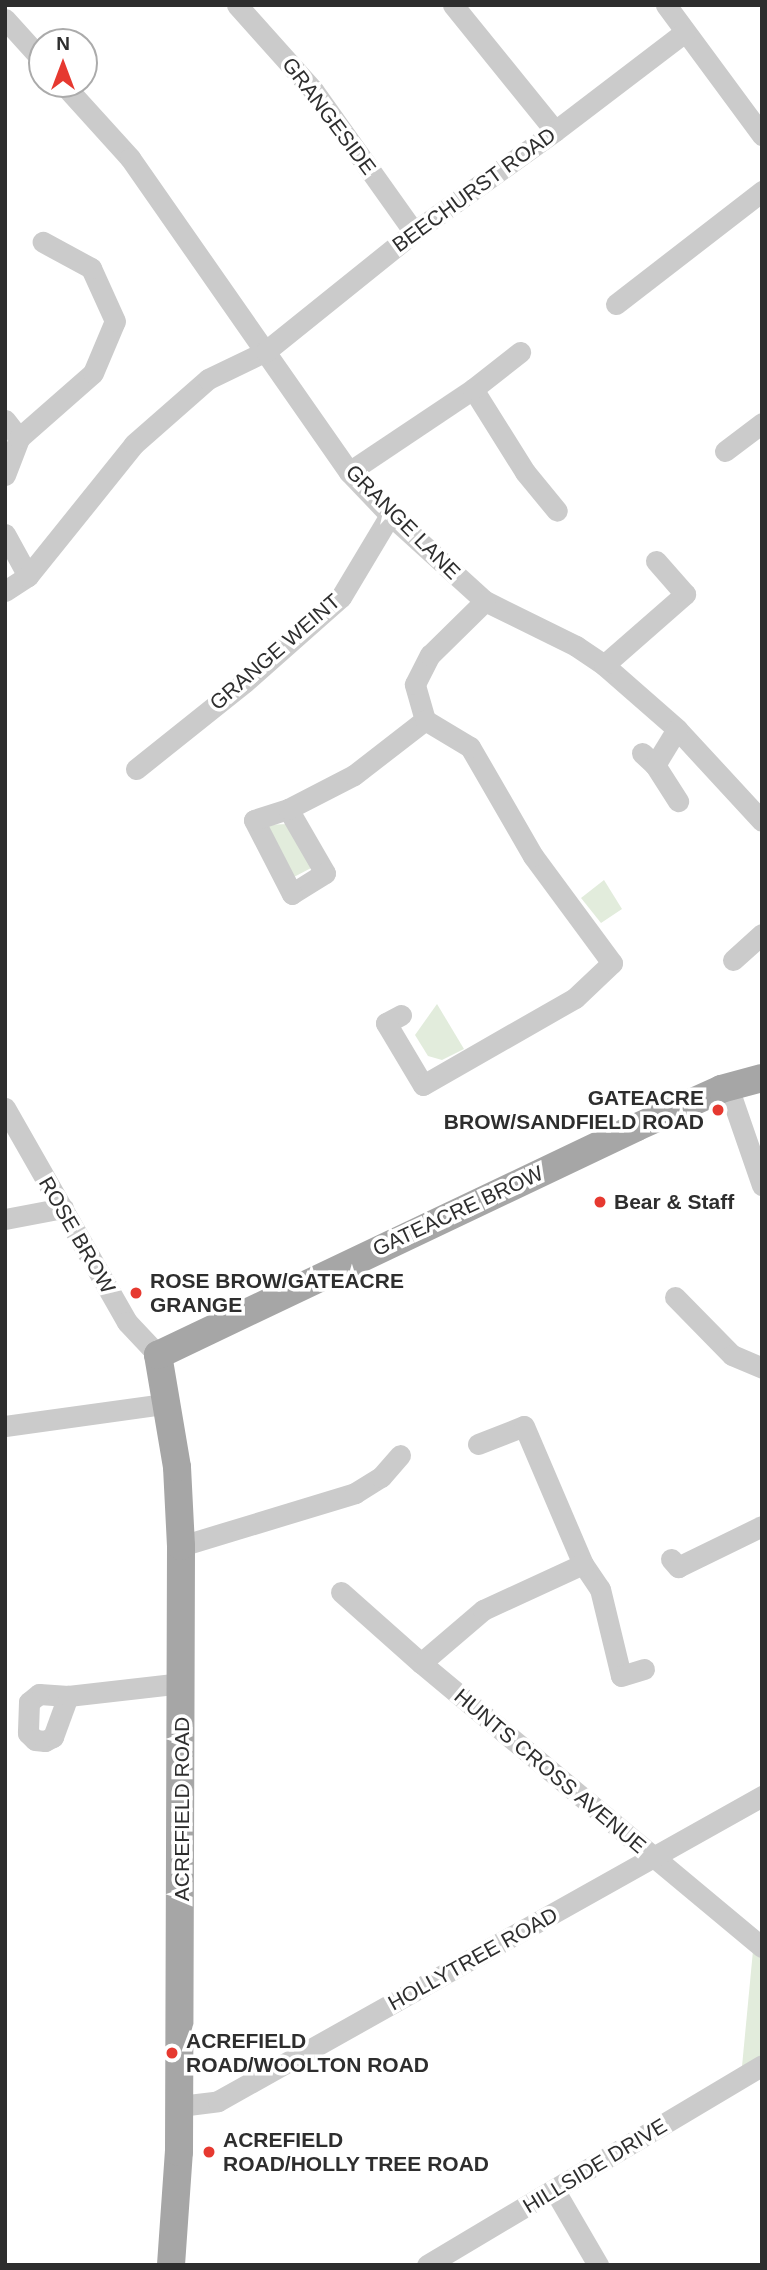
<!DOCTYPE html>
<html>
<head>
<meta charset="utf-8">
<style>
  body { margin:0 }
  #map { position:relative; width:767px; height:2270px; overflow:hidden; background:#fff; font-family:Arial,sans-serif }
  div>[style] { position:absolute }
  .green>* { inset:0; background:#e2ecdc }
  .minor>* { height:21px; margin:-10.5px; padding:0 10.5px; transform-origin:10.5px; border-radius:10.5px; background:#cbcbcb }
  .major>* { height:28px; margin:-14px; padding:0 14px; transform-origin:14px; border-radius:14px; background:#a6a6a6 }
  .dots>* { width:19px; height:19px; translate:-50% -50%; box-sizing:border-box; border:4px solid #fff; border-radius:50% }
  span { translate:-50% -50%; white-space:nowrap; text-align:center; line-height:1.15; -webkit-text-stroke:7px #fff; paint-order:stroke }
  .street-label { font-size:21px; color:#2e2e2e }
  .poi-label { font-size:21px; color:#2e2e2e; font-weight:700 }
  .right { translate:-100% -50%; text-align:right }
  .left { translate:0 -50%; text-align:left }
  .frame { position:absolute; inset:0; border:7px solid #2e2e2e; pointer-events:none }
  .north { position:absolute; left:28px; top:28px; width:70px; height:70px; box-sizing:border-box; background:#fff; border:2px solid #ababab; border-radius:50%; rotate:0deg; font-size:19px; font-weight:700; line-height:28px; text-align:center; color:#2e2e2e }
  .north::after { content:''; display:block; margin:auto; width:24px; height:32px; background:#e63930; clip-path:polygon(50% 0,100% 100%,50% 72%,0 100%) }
</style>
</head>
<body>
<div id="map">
  <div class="green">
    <div style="clip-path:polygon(288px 824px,313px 867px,292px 878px,265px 825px)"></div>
    <div style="clip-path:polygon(604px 880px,622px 909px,601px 923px,581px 898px)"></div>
    <div style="clip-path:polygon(437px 1004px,464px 1049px,442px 1060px,428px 1056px,415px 1035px)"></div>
    <div style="clip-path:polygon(754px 1940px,762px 1947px,762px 2065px,741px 2077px)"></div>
  </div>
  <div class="minor">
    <div style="left:237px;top:5px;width:114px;rotate:48.2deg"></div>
    <div style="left:313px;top:90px;width:174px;rotate:54.6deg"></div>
    <div style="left:453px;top:5px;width:162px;rotate:51deg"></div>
    <div style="left:666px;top:5px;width:162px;rotate:53.6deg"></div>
    <div style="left:5px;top:19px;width:55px;rotate:47.9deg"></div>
    <div style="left:63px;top:84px;width:100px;rotate:47.8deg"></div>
    <div style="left:130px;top:158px;width:383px;rotate:55.1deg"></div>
    <div style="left:349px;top:472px;width:59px;rotate:46.4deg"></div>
    <div style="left:390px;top:515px;width:128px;rotate:42.2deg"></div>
    <div style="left:485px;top:601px;width:102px;rotate:26.3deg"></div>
    <div style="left:576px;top:646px;width:34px;rotate:34deg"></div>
    <div style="left:604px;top:665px;width:97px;rotate:41.2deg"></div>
    <div style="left:677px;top:729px;width:125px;rotate:47.3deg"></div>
    <div style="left:616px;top:304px;width:185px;rotate:-37.7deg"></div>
    <div style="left:473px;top:389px;width:98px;rotate:57.9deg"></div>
    <div style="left:525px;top:472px;width:50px;rotate:50.6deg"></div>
    <div style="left:5px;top:420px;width:23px;rotate:52deg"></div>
    <div style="left:725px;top:451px;width:46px;rotate:-37.1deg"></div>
    <div style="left:349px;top:472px;width:149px;rotate:-33.8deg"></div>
    <div style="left:473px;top:389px;width:60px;rotate:-38.2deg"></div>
    <div style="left:5px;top:475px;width:40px;rotate:-69deg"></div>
    <div style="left:19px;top:438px;width:98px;rotate:-41.3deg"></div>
    <div style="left:93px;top:373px;width:56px;rotate:-67.1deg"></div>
    <div style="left:115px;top:321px;width:58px;rotate:-114.4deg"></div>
    <div style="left:91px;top:268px;width:55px;rotate:-151.6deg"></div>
    <div style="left:5px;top:534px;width:48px;rotate:61.3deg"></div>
    <div style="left:5px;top:591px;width:27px;rotate:-33deg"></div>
    <div style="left:28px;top:576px;width:169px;rotate:-51.2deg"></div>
    <div style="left:134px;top:444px;width:98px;rotate:-41.3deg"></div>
    <div style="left:208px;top:379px;width:64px;rotate:-25.8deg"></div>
    <div style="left:266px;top:351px;width:190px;rotate:-38.8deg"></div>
    <div style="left:414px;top:232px;width:173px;rotate:-35.6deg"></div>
    <div style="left:555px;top:131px;width:163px;rotate:-37.3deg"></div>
    <div style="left:604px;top:665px;width:108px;rotate:-41.2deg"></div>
    <div style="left:685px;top:594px;width:44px;rotate:-131.3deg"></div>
    <div style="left:642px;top:753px;width:18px;rotate:43deg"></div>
    <div style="left:655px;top:765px;width:43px;rotate:57.4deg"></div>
    <div style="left:655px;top:765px;width:42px;rotate:-58.6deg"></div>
    <div style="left:136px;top:769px;width:139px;rotate:-38.6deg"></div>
    <div style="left:245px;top:682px;width:128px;rotate:-41.5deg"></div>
    <div style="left:341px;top:597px;width:96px;rotate:-59.1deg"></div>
    <div style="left:288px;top:809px;width:74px;rotate:60deg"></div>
    <div style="left:325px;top:873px;width:39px;rotate:148deg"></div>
    <div style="left:292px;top:894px;width:83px;rotate:-117.2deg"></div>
    <div style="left:254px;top:820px;width:36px;rotate:-18deg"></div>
    <div style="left:288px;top:809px;width:74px;rotate:-27.3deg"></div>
    <div style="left:354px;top:775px;width:90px;rotate:-37.8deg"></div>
    <div style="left:425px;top:720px;width:37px;rotate:-106deg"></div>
    <div style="left:415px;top:684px;width:33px;rotate:-63deg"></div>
    <div style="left:430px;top:655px;width:77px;rotate:-44.5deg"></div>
    <div style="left:733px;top:960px;width:39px;rotate:-42deg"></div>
    <div style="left:401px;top:1015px;width:17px;rotate:152deg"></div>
    <div style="left:386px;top:1023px;width:72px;rotate:59.2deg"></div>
    <div style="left:423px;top:1085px;width:175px;rotate:-29.8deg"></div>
    <div style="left:575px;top:998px;width:51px;rotate:-43.4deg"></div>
    <div style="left:612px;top:963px;width:133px;rotate:-126.4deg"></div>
    <div style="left:533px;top:856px;width:126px;rotate:-120deg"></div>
    <div style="left:470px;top:747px;width:52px;rotate:-149deg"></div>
    <div style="left:728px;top:1087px;width:104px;rotate:70.9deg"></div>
    <div style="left:5px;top:1108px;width:246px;rotate:60.3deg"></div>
    <div style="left:127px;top:1322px;width:45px;rotate:46.8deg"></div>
    <div style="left:5px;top:1219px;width:59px;rotate:-10.7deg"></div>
    <div style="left:675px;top:1297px;width:81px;rotate:45.5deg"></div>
    <div style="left:732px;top:1355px;width:33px;rotate:23deg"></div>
    <div style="left:5px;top:1426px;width:161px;rotate:-7.9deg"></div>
    <div style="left:478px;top:1444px;width:49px;rotate:-21.4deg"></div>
    <div style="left:524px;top:1426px;width:150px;rotate:66.9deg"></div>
    <div style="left:583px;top:1564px;width:30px;rotate:56deg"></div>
    <div style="left:600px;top:1589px;width:89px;rotate:76.4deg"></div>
    <div style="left:621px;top:1676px;width:24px;rotate:-17deg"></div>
    <div style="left:181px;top:1546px;width:182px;rotate:-16.9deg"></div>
    <div style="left:355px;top:1493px;width:31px;rotate:-32deg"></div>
    <div style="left:381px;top:1477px;width:29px;rotate:-49deg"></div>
    <div style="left:671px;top:1559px;width:11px;rotate:49deg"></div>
    <div style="left:678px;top:1567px;width:93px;rotate:-26deg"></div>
    <div style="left:341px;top:1592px;width:107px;rotate:41.6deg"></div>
    <div style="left:421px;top:1663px;width:444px;rotate:39.8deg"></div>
    <div style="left:421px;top:1663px;width:82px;rotate:-40.5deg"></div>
    <div style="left:483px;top:1610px;width:110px;rotate:-24.7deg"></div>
    <div style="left:68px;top:1696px;width:29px;rotate:-176deg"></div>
    <div style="left:39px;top:1694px;width:13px;rotate:141deg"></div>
    <div style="left:29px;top:1702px;width:31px;rotate:92deg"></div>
    <div style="left:28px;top:1733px;width:10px;rotate:45deg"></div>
    <div style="left:35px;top:1740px;width:10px;rotate:6deg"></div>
    <div style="left:45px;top:1741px;width:9px;rotate:-27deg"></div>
    <div style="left:53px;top:1737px;width:44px;rotate:-69.9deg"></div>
    <div style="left:68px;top:1696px;width:115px;rotate:-6.5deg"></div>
    <div style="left:180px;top:2106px;width:38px;rotate:-7deg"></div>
    <div style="left:218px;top:2101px;width:624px;rotate:-29.28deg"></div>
    <div style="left:555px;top:2191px;width:86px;rotate:59.8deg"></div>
    <div style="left:427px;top:2265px;width:390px;rotate:-30.8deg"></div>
  </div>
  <div class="major">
    <div style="left:171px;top:2265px;width:113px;rotate:-86deg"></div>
    <div style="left:179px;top:2152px;width:606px;rotate:-89.81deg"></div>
    <div style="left:181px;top:1546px;width:79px;rotate:-92.9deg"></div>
    <div style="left:177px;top:1467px;width:114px;rotate:-99.6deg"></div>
    <div style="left:158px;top:1355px;width:530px;rotate:-25.45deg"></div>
    <div style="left:637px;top:1127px;width:92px;rotate:-24.3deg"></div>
    <div style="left:721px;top:1089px;width:42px;rotate:-15deg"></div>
  </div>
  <div class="dots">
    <div style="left:718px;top:1110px;background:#e63930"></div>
    <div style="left:600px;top:1202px;background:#e63930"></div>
    <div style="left:136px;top:1293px;background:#e63930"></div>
    <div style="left:172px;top:2053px;background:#e63930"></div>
    <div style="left:209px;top:2152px;background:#e63930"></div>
  </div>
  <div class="street-label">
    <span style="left:329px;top:116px;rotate:53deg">GRANGESIDE</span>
    <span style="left:474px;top:190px;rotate:-36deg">BEECHURST ROAD</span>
    <span style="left:403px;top:522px;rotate:45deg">GRANGE LANE</span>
    <span style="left:275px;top:652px;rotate:-41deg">GRANGE WEINT</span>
    <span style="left:458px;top:1211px;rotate:-25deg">GATEACRE BROW</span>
    <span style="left:77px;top:1235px;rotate:60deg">ROSE BROW</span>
    <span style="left:550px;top:1771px;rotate:40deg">HUNTS CROSS AVENUE</span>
    <span style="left:182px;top:1809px;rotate:-90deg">ACREFIELD ROAD</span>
    <span style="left:473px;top:1959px;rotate:-29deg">HOLLYTREE ROAD</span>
    <span style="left:595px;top:2166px;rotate:-31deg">HILLSIDE DRIVE</span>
  </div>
  <div class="poi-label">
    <span class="right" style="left:704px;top:1110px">GATEACRE<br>BROW/SANDFIELD ROAD</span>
    <span class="left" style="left:614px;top:1202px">Bear &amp; Staff</span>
    <span class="left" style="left:150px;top:1293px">ROSE BROW/GATEACRE<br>GRANGE</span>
    <span class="left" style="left:186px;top:2053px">ACREFIELD<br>ROAD/WOOLTON ROAD</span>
    <span class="left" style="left:223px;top:2152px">ACREFIELD<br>ROAD/HOLLY TREE ROAD</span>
  </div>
  <div class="frame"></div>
  <div class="north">N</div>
</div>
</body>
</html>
